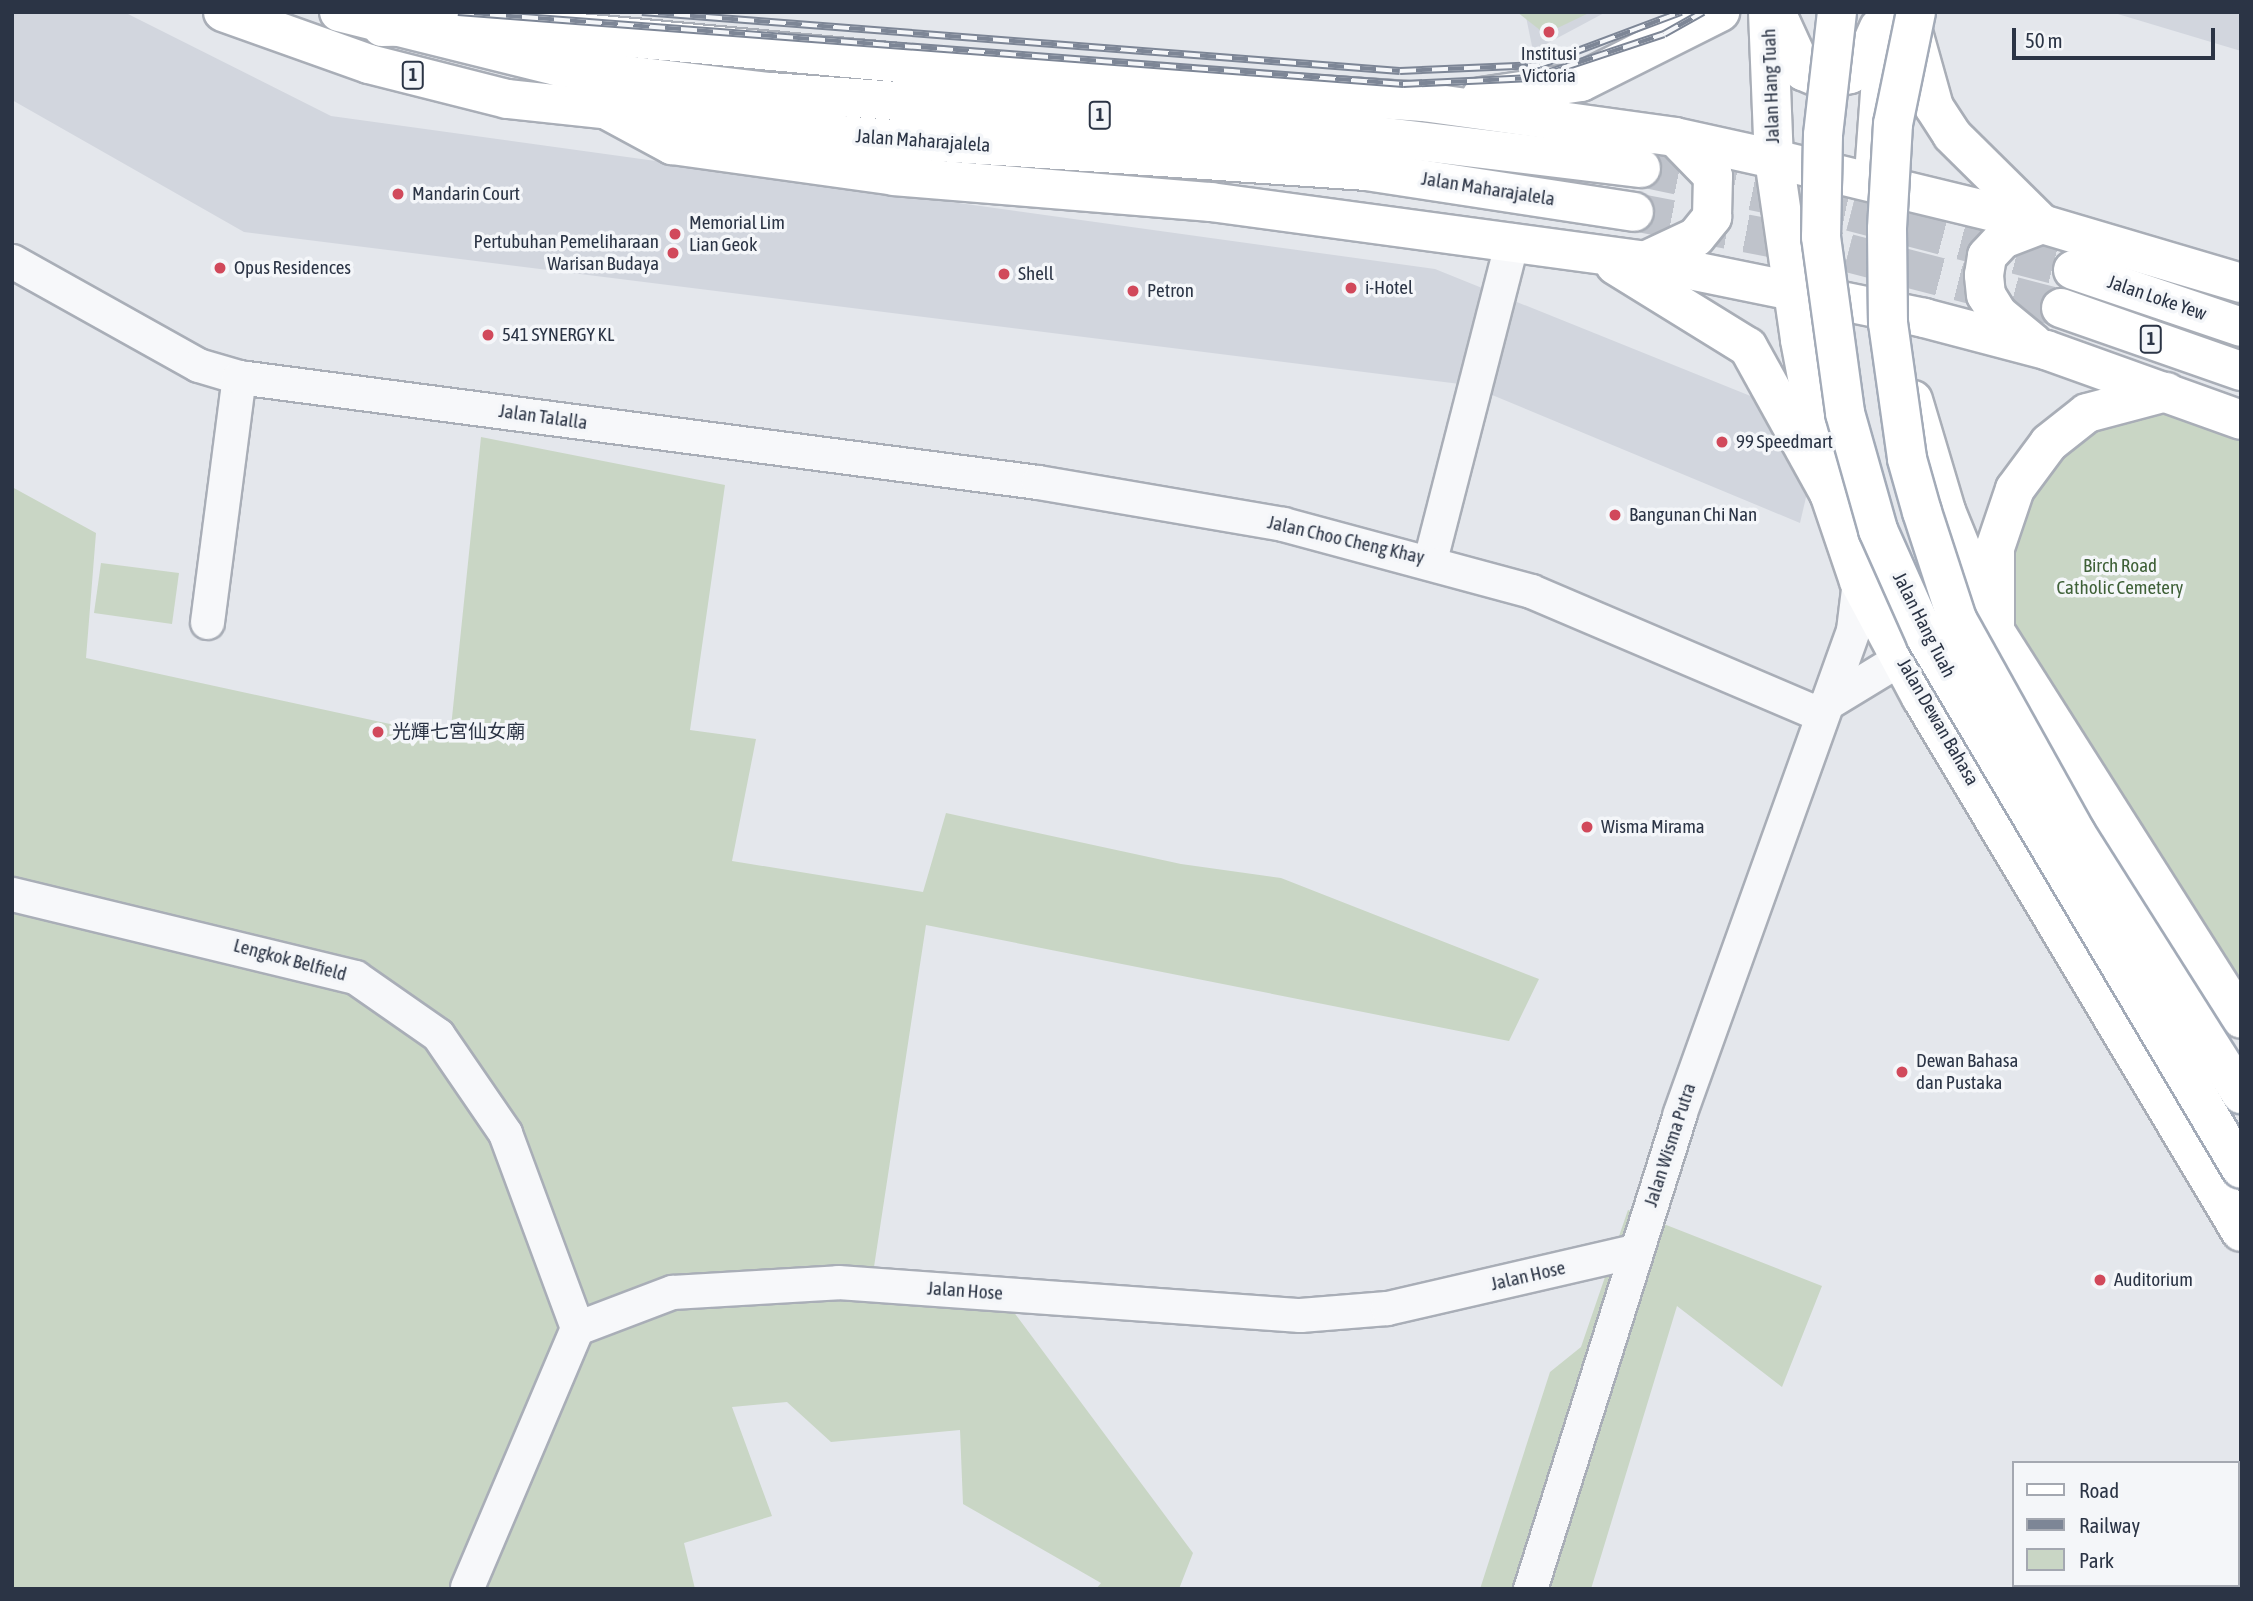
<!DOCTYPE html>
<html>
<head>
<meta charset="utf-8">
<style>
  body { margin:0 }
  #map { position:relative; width:2253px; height:1601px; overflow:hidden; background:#e4e7ec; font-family:"Asap Condensed","Noto Sans SC",sans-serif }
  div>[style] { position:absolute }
  .built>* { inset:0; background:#d2d6de }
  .green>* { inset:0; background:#c9d6c5 }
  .highway-tunnel>* { height:38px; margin-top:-19px; transform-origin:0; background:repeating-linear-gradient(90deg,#bfc3cb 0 38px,transparent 0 57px) }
  .roads { filter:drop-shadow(2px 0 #a9aeb7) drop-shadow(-2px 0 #a9aeb7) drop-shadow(0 2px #a9aeb7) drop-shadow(0 -2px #a9aeb7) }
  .minor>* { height:33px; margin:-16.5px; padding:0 16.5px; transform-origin:16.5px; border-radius:16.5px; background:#f7f8fa }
  .major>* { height:38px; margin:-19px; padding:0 19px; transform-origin:19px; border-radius:19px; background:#fff }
  .highway>* { height:38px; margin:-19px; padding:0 19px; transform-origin:19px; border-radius:19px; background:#fff }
  .rail>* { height:8px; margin-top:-4px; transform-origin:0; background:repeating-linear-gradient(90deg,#f4f6f9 0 16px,#7d8696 0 32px); box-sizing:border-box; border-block:2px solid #7d8696 }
  .bridges { filter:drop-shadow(2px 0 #a3abb8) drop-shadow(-2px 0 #a3abb8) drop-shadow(0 2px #a3abb8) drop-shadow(0 -2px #a3abb8) }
  .major-bridge>* { height:38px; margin:-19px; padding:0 19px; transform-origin:19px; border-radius:19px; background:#fff }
  .dots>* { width:19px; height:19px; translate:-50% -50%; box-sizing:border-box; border:4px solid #f4f6f9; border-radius:50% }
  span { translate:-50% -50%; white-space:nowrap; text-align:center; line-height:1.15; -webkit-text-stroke:7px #f4f6f9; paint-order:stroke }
  .shield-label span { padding:2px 5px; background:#f4f6f9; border:2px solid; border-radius:5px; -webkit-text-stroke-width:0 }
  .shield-label { font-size:18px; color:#2b3445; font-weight:700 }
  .poi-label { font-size:19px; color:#2b3445 }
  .left { translate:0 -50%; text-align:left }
  .right { translate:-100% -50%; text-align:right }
  .street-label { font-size:19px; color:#2b3445 }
  .park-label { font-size:19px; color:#3f6138 }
  .frame { position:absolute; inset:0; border:14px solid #2b3445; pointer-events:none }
  .legend { position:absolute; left:2012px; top:1461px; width:228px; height:126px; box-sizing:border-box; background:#f4f6f9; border:2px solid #a4a8b1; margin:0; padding:9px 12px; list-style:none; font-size:21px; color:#2b3445 }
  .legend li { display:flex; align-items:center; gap:14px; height:35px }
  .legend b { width:35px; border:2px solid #a4a8b1 }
  .scale { position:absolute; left:2012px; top:28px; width:203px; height:32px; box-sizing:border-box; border:4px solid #2b3445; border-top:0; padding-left:9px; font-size:21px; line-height:24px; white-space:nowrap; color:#2b3445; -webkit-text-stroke:5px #f4f6f9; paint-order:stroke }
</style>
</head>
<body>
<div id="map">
  <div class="built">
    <div style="clip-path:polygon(12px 12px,124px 12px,331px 116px,1435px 269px,1753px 397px,1811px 476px,1800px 523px,1468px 385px,244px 232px,12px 100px)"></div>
    <div style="clip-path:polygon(1525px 12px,1606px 12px,1533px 51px)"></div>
    <div style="clip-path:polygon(2111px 12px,2241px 12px,2241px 51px)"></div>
  </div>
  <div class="green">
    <div style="clip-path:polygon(1517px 12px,1591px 12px,1545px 34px)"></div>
    <div style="clip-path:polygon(2168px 392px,2241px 429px,2241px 1026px,2032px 689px,1995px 573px,2029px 471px,2106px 406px)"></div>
    <div style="clip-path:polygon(481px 437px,725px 485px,690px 730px,756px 739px,732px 861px,923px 892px,946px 813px,1181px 864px,1281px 878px,1539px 979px,1509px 1041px,926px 925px,874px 1267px,990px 1280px,1193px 1553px,1179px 1589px,1096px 1589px,1101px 1583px,963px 1504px,960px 1430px,831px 1442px,787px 1402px,732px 1407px,772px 1516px,684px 1543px,695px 1589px,12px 1589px,12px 487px,96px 533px,86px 658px,450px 737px)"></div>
    <div style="clip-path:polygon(101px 563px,179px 573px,172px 624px,94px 613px)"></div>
    <div style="clip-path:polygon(1628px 1210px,1822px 1286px,1782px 1387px,1677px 1306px,1591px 1589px,1480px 1589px,1550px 1372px,1581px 1347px)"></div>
  </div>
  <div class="highway-tunnel">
    <div style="left:1641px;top:168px;width:215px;rotate:11.8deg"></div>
    <div style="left:1851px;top:212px;width:229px;rotate:14.6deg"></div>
    <div style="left:1634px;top:212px;width:218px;rotate:10.8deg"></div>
    <div style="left:1848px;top:253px;width:220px;rotate:14.5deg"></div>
  </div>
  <div class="roads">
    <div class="minor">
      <div style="left:12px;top:261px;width:213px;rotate:29.2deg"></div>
      <div style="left:198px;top:365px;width:43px;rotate:16.3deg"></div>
      <div style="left:1430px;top:560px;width:330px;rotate:-75.6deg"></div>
      <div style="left:207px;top:622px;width:247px;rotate:-82.6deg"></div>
      <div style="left:239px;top:377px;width:806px;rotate:7.49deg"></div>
      <div style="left:1038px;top:482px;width:249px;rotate:9.7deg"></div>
      <div style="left:1283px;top:524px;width:257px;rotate:15.1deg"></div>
      <div style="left:1531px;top:591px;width:314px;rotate:23.1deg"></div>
      <div style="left:1824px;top:705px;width:90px;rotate:-31.4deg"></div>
      <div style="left:12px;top:894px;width:353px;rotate:13.6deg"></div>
      <div style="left:355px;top:977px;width:101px;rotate:34.9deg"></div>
      <div style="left:438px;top:1035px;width:119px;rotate:55.6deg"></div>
      <div style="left:505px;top:1133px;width:208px;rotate:69.7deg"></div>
      <div style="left:467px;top:1587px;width:281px;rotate:-67deg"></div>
      <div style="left:577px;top:1328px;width:102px;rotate:-20.8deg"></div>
      <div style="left:672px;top:1292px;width:166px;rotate:-3.4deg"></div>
      <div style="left:838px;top:1282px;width:463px;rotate:4.1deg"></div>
      <div style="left:1300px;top:1315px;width:87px;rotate:-4.6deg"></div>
      <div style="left:1387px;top:1308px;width:253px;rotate:-13deg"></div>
      <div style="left:1530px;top:1589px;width:497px;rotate:-72.5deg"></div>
      <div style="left:1679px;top:1115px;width:515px;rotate:-70.26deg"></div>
      <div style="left:1853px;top:630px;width:49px;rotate:-83deg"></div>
    </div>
    <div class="major">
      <div style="left:1768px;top:12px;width:147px;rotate:87.7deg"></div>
      <div style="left:1774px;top:159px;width:183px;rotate:81.8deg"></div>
      <div style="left:1800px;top:340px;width:156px;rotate:79.3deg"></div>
      <div style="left:1829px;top:493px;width:93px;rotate:71.2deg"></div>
      <div style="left:1859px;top:581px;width:132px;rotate:61.9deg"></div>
      <div style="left:1921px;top:697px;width:623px;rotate:59.12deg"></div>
      <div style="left:1776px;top:12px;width:65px;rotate:65.4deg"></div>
      <div style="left:1803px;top:71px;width:23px;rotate:23deg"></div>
      <div style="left:1824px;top:80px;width:27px;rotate:-13deg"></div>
      <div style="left:1850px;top:74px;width:19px;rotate:-43deg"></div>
      <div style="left:1864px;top:61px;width:36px;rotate:-66deg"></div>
      <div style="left:1875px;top:161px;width:149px;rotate:-85.8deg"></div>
      <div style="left:1913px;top:400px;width:116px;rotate:73.4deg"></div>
      <div style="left:1946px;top:511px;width:130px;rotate:67.8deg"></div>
      <div style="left:1995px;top:631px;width:459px;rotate:57.6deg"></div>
    </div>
    <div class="highway">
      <div style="left:223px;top:12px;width:155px;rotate:19.6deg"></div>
      <div style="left:369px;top:64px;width:142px;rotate:14.2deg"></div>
      <div style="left:507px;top:99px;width:347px;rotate:6.1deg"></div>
      <div style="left:852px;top:136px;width:516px;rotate:3.89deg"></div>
      <div style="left:1367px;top:171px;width:270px;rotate:8.7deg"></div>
      <div style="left:339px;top:12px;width:227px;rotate:14deg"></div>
      <div style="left:559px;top:67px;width:212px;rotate:6.8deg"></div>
      <div style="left:770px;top:92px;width:582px;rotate:4.04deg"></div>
      <div style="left:1351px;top:133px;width:292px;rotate:6.9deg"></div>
      <div style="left:1910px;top:21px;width:89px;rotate:74.4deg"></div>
      <div style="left:1934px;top:107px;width:33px;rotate:57deg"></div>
      <div style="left:1952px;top:135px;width:125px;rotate:44.7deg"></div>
      <div style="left:382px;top:27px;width:113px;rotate:-1deg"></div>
      <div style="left:495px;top:25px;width:555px;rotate:5.37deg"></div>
      <div style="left:1048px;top:77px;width:376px;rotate:3.8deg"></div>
      <div style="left:1423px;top:102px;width:254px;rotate:7.9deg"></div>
      <div style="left:1675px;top:137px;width:101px;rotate:12.5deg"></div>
      <div style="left:1774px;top:159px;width:276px;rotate:13.6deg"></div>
      <div style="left:2042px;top:224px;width:208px;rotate:16.5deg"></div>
      <div style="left:1481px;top:97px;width:101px;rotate:-8.5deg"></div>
      <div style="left:1581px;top:82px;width:156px;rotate:-26.7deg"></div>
      <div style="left:609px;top:111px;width:72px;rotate:28.4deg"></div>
      <div style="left:672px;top:145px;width:224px;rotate:7.9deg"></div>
      <div style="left:894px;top:176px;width:318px;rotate:4.7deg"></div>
      <div style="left:1211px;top:202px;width:438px;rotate:7.7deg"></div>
      <div style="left:1645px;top:261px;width:285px;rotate:11.5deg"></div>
      <div style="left:1924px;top:318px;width:126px;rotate:14.7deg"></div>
      <div style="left:2046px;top:350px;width:207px;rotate:19.7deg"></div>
      <div style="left:1645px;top:261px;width:56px;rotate:-25.2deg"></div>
      <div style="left:1696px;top:237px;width:26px;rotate:-51deg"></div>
      <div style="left:1712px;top:217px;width:41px;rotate:-88.6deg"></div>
      <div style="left:1713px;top:176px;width:54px;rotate:-134.3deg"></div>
      <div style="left:1615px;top:265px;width:156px;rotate:31.7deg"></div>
      <div style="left:1748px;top:347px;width:167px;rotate:61deg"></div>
      <div style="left:2073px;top:270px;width:177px;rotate:18.7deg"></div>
      <div style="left:2061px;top:308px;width:191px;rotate:19.3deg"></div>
      <div style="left:2033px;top:343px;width:45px;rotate:-140.4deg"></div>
      <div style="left:1998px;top:314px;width:22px;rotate:-122deg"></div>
      <div style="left:1986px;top:295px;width:20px;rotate:-96deg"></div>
      <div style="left:1984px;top:275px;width:19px;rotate:-81deg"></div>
      <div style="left:1987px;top:256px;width:23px;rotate:-47deg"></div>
      <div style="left:2003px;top:239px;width:42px;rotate:-21deg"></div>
      <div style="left:1995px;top:631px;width:83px;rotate:-90deg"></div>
      <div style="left:1995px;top:548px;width:62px;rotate:-71.3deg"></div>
      <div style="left:2015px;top:489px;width:57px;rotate:-53.5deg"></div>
      <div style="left:2049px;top:443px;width:48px;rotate:-38.3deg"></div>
      <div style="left:2087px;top:413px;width:82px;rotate:-14.9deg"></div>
    </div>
  </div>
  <div class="rail">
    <div style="left:458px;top:12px;width:948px;rotate:4.36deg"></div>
    <div style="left:1403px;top:84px;width:129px;rotate:-2.7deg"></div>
    <div style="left:1532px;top:78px;width:139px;rotate:-18.4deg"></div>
    <div style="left:1664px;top:34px;width:45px;rotate:-29.4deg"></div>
    <div style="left:642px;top:12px;width:760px;rotate:4.45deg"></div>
    <div style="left:1400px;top:71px;width:140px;rotate:-2.5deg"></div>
    <div style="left:1540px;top:65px;width:151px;rotate:-20.6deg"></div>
  </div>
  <div class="bridges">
    <div class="major-bridge">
      <div style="left:1837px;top:12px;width:124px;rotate:96.5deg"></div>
      <div style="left:1823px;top:135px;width:102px;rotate:91.1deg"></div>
      <div style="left:1821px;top:237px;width:178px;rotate:82.2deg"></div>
      <div style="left:1845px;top:413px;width:122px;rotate:74.2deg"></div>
      <div style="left:1878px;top:530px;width:118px;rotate:66deg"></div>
      <div style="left:1926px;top:638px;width:617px;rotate:59.32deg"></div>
      <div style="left:1916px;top:12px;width:114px;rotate:101.6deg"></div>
      <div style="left:1893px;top:124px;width:105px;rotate:93.3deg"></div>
      <div style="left:1887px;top:229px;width:94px;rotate:89.4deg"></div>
      <div style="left:1888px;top:323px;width:137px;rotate:82deg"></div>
      <div style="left:1907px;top:459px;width:55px;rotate:74.2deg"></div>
      <div style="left:1922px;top:512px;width:113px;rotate:71.9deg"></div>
      <div style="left:1957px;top:619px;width:245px;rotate:60.9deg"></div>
      <div style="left:2076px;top:833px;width:309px;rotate:57.7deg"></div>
    </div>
  </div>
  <div class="dots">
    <div style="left:1549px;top:32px;background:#d1495b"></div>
    <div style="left:398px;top:194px;background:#d1495b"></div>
    <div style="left:675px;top:234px;background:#d1495b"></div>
    <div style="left:673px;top:253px;background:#d1495b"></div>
    <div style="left:220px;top:268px;background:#d1495b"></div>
    <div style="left:1004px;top:274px;background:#d1495b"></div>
    <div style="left:1351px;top:288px;background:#d1495b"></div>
    <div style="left:1133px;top:291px;background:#d1495b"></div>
    <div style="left:488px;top:335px;background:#d1495b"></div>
    <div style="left:1722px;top:442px;background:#d1495b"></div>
    <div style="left:1615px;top:515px;background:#d1495b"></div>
    <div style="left:378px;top:732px;background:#d1495b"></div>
    <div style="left:1587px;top:827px;background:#d1495b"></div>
    <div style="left:1902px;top:1072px;background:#d1495b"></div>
    <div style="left:2100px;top:1280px;background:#d1495b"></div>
  </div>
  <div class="shield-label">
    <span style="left:413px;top:75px">1</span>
    <span style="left:1100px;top:115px">1</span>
    <span style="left:2151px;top:339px">1</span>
  </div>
  <div class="poi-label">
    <span style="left:1549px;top:65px">Institusi<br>Victoria</span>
    <span class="left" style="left:412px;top:194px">Mandarin Court</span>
    <span class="left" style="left:689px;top:234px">Memorial Lim<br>Lian Geok</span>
    <span class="right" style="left:659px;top:253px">Pertubuhan Pemeliharaan<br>Warisan Budaya</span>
    <span class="left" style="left:234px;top:268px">Opus Residences</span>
    <span class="left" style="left:1018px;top:274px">Shell</span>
    <span class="left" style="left:1365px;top:288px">i-Hotel</span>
    <span class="left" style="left:1147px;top:291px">Petron</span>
    <span class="left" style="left:502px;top:335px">541 SYNERGY KL</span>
    <span class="left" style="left:1736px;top:442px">99 Speedmart</span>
    <span class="left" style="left:1629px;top:515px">Bangunan Chi Nan</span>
    <span class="left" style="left:392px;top:732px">光輝七宮仙女廟</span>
    <span class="left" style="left:1601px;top:827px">Wisma Mirama</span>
    <span class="left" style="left:1916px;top:1072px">Dewan Bahasa<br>dan Pustaka</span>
    <span class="left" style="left:2114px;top:1280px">Auditorium</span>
  </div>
  <div class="street-label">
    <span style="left:1771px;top:86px;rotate:-92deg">Jalan Hang Tuah</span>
    <span style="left:923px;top:141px;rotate:4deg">Jalan Maharajalela</span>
    <span style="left:1488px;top:189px;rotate:9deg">Jalan Maharajalela</span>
    <span style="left:2157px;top:298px;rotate:19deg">Jalan Loke Yew</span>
    <span style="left:543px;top:417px;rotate:8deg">Jalan Talalla</span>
    <span style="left:1346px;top:540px;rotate:13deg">Jalan Choo Cheng Khay</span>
    <span style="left:1924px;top:625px;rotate:63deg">Jalan Hang Tuah</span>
    <span style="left:1938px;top:722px;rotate:60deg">Jalan Dewan Bahasa</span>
    <span style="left:290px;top:960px;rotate:15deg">Lengkok Belfield</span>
    <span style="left:1670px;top:1145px;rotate:-72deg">Jalan Wisma Putra</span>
    <span style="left:1528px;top:1276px;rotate:-13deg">Jalan Hose</span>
    <span style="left:965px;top:1291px;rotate:4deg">Jalan Hose</span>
  </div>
  <div class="park-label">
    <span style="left:2120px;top:577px">Birch Road<br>Catholic Cemetery</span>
  </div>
  <div class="frame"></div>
  <ul class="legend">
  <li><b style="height:9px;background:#fff"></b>Road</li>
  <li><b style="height:9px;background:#7d8696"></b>Railway</li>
  <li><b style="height:19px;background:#c9d6c5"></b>Park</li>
  </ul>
  <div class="scale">50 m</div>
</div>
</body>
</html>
